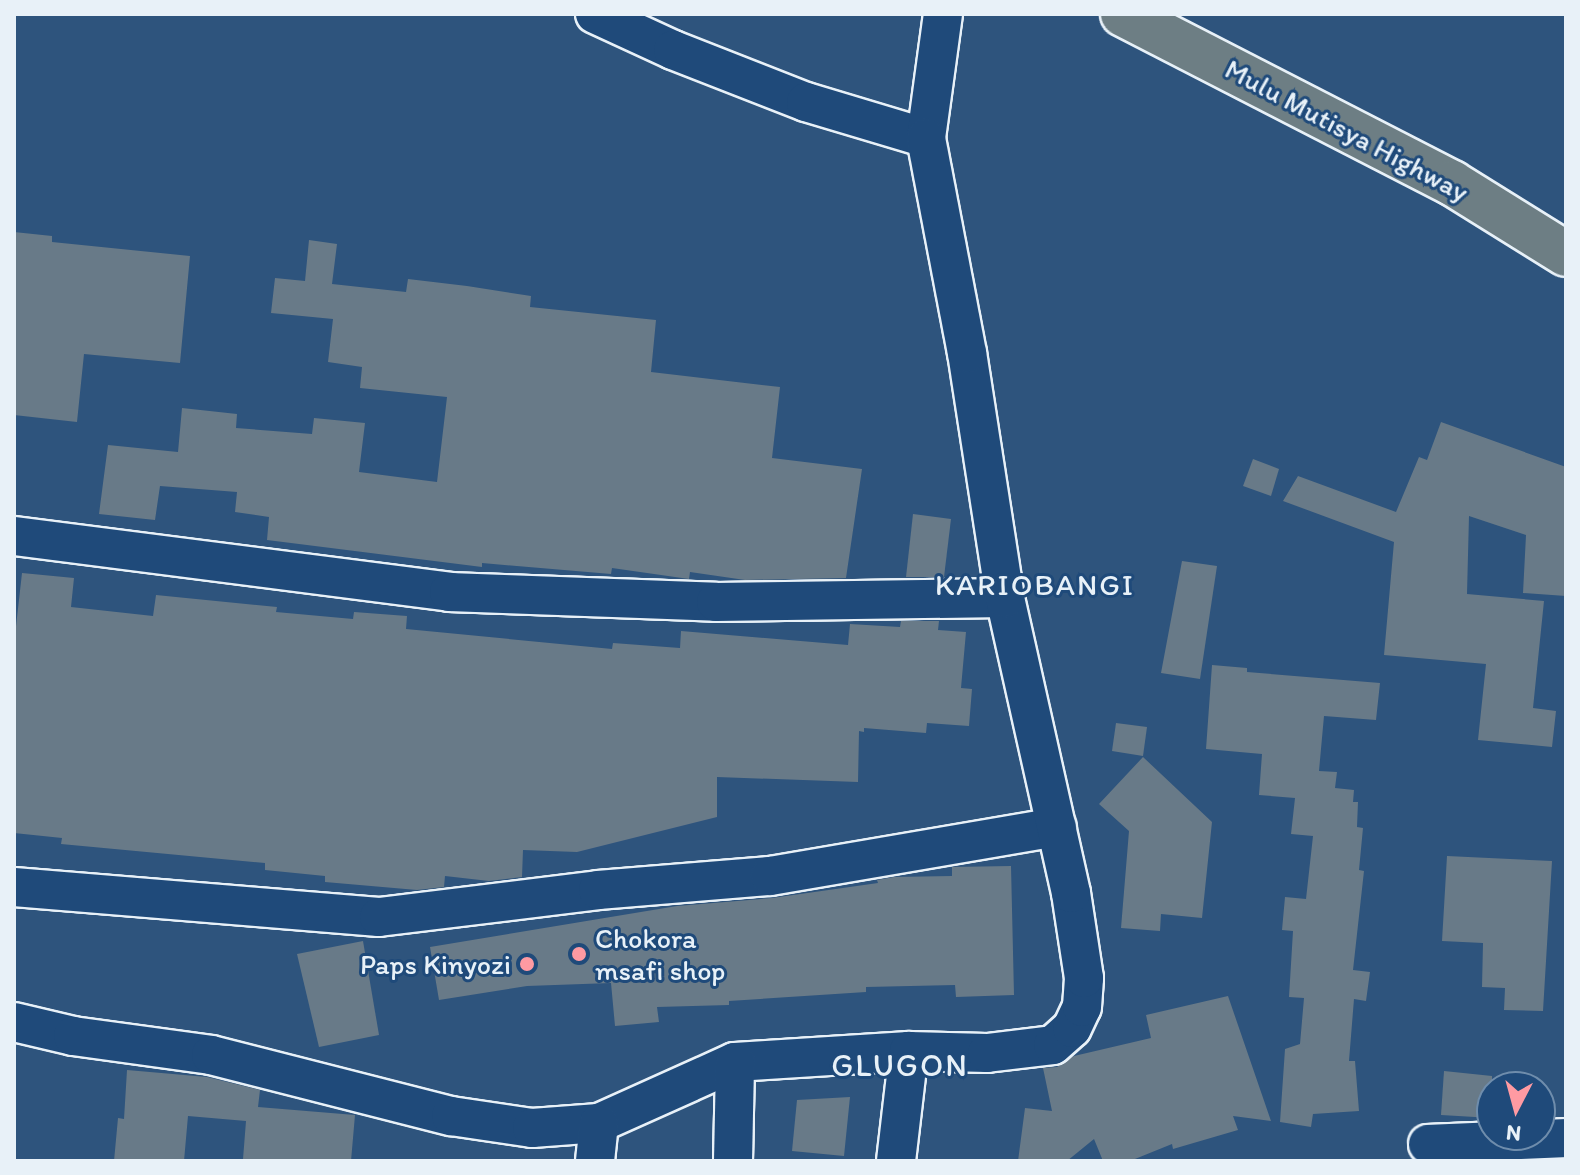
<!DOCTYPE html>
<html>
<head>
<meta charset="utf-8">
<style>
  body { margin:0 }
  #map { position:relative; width:1580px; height:1175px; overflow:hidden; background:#2e547d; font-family:Itim,sans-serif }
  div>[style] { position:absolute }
  .building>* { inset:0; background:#687a88 }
  .roads { filter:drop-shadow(2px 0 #e8f1f8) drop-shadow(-2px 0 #e8f1f8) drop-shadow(0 2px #e8f1f8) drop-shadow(0 -2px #e8f1f8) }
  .street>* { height:38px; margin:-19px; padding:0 19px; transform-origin:19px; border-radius:19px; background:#1f4a7a }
  .highway>* { height:44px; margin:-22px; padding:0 22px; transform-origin:22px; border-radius:22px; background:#6d7e84 }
  .dots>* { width:22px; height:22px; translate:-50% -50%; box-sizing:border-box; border:4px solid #1f4a7a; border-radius:50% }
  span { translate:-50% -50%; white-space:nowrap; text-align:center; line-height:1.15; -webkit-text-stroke:6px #1f4a7a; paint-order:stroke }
  .street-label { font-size:28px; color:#e8f1f8 }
  .poi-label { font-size:28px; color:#e8f1f8 }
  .left { translate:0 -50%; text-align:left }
  .right { translate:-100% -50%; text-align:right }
  .neighbourhood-label { font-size:30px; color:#e8f1f8; letter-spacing:2px }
  .quarter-label { font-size:32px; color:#e8f1f8; letter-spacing:2px }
  .frame { position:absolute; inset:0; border:16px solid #e8f1f8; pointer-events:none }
  .north { position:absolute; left:1476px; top:1071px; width:80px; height:80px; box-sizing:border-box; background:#1f4a7a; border:2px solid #6f8dac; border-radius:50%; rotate:186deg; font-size:22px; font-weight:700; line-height:32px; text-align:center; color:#e8f1f8 }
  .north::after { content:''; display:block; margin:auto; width:28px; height:36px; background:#ff9aa2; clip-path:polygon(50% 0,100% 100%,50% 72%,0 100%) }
</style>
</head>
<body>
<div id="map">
  <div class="building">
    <div style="clip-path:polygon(14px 232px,52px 236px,52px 242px,190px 256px,180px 363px,84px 354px,77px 422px,14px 415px)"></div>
    <div style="clip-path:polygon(309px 240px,337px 244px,332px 284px,406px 292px,408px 279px,467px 286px,531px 296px,530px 307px,656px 320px,651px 372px,780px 387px,772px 458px,862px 469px,846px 578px,745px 580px,690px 572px,689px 579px,612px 568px,611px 574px,482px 563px,482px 567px,299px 544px,267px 540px,269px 517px,235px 512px,237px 492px,160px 486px,155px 520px,99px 514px,108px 445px,178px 452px,182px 408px,237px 414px,236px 428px,312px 434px,314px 418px,365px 423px,359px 472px,437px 482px,447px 397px,360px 388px,362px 367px,328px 362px,333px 319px,271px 313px,275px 278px,305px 281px)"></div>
    <div style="clip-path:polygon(1441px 422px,1566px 467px,1566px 596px,1523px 593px,1526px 535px,1469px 516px,1467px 594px,1544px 601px,1533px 708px,1556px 711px,1552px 747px,1478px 740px,1486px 664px,1384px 655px,1394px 542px,1283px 501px,1298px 476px,1396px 512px,1419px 457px,1427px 460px)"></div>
    <div style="clip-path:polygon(1253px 459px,1279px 469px,1271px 496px,1243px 486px)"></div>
    <div style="clip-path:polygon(913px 514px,951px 519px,944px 577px,906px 577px)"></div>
    <div style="clip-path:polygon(1182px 561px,1217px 566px,1200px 679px,1161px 673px)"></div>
    <div style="clip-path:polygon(22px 573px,74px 578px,71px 607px,153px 616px,156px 595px,277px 607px,276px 612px,353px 619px,354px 612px,407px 616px,406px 629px,612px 649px,613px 643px,680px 648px,681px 631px,848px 645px,850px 624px,900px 627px,901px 621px,939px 621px,938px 630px,966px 632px,961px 688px,972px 689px,969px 726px,927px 723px,926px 733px,864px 728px,864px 732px,859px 731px,858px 782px,717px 777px,717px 817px,577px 852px,523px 850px,522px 877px,489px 881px,445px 876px,444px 887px,417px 890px,325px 882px,325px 876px,265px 870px,265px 863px,61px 844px,62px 838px,14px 833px,14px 644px)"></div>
    <div style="clip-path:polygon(1212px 665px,1247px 668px,1247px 672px,1380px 683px,1376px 720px,1324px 716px,1319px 771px,1337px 772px,1335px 788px,1354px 790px,1353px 802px,1358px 802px,1357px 827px,1363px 828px,1359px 870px,1364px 871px,1353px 970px,1370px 972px,1366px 1001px,1354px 999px,1349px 1061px,1355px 1061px,1359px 1111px,1313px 1114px,1311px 1127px,1280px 1122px,1285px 1049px,1300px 1044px,1304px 998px,1289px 997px,1293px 931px,1282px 930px,1285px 897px,1306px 899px,1313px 836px,1291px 834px,1295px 798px,1259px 795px,1262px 754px,1206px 749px)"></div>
    <div style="clip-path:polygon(1116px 723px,1147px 727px,1143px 756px,1112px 751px)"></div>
    <div style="clip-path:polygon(1143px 757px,1212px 822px,1202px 918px,1161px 914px,1160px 931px,1121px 928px,1129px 831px,1099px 804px)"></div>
    <div style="clip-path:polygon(1447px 856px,1552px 861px,1543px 1011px,1504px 1010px,1505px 988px,1482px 987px,1483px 943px,1442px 941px)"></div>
    <div style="clip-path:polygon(1011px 866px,1014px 995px,956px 997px,955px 985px,866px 987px,866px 992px,729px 1001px,729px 1005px,657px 1007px,659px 1022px,615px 1026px,611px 983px,527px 986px,439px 1000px,430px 947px,677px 906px,772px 898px,878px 883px,877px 880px,894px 877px,952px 876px,952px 867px)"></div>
    <div style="clip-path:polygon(363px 941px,379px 1035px,319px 1047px,297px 954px)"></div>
    <div style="clip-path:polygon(1228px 996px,1271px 1121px,1233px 1116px,1238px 1130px,1173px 1149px,1172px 1144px,1130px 1161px,1103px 1161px,1094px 1139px,1067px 1161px,1018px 1161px,1025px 1108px,1052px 1111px,1043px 1068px,1057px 1067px,1074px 1056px,1151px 1038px,1146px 1015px)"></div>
    <div style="clip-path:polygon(127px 1070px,207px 1077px,260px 1090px,258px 1107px,355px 1115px,351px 1161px,243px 1159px,246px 1121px,188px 1116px,184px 1161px,114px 1161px,118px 1118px,124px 1119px)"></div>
    <div style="clip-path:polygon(1444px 1071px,1492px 1076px,1492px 1118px,1441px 1115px)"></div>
    <div style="clip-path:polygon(850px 1097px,844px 1156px,792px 1151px,797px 1100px)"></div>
  </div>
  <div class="roads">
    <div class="street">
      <div style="left:595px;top:14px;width:86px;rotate:24.8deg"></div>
      <div style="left:673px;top:50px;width:143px;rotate:21.4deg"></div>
      <div style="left:806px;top:102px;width:125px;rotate:16.7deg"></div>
      <div style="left:926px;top:138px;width:125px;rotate:-82.2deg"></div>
      <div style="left:14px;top:536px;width:439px;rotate:7.3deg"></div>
      <div style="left:449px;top:592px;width:267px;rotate:2.1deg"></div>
      <div style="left:716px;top:602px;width:289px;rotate:-0.8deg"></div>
      <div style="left:14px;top:887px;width:366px;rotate:4.7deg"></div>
      <div style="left:379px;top:917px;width:221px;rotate:-7deg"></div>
      <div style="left:598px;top:890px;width:173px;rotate:-4.7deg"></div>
      <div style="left:770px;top:876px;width:291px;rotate:-9.7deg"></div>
      <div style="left:14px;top:1022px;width:61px;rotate:13.3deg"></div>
      <div style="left:73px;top:1036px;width:139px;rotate:7.8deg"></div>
      <div style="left:211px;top:1055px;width:248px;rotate:14.3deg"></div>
      <div style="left:451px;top:1116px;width:82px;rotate:8.4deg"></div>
      <div style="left:532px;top:1128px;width:67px;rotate:-4.3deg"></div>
      <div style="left:599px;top:1123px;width:149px;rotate:-24.2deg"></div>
      <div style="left:735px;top:1062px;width:174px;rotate:-3.6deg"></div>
      <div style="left:1428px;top:1144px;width:138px;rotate:-2.5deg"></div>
      <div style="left:595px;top:1161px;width:38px;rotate:-84deg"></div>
      <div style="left:733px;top:1161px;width:99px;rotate:-88.8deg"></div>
      <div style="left:896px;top:1161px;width:111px;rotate:-83.3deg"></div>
      <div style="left:909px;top:1051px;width:78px;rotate:1.5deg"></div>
      <div style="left:987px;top:1053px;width:66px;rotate:-6.9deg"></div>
      <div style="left:1053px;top:1045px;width:25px;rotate:-42deg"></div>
      <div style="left:1072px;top:1028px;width:23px;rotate:-65deg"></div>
      <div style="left:1082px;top:1007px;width:29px;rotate:-86deg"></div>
      <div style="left:1084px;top:978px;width:86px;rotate:-98.7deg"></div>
      <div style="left:1071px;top:893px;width:302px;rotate:-102.6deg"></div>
      <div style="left:1005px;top:598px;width:248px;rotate:-98.8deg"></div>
      <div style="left:967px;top:353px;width:219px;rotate:-100.8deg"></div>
    </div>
    <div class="highway">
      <div style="left:1123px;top:14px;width:370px;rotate:27.2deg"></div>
      <div style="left:1452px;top:183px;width:134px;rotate:31.9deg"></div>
    </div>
  </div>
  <div class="dots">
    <div style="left:579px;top:954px;background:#ff9aa2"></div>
    <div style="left:527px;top:964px;background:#ff9aa2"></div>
  </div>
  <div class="street-label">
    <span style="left:1347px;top:130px;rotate:28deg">Mulu Mutisya Highway</span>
  </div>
  <div class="poi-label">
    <span class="left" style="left:595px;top:954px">Chokora<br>msafi shop</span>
    <span class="right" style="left:511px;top:964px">Paps Kinyozi</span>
  </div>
  <div class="neighbourhood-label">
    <span style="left:1035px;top:585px">KARIOBANGI</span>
  </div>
  <div class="quarter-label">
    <span style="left:900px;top:1065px">GLUGON</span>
  </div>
  <div class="frame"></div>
  <div class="north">N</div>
</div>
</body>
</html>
